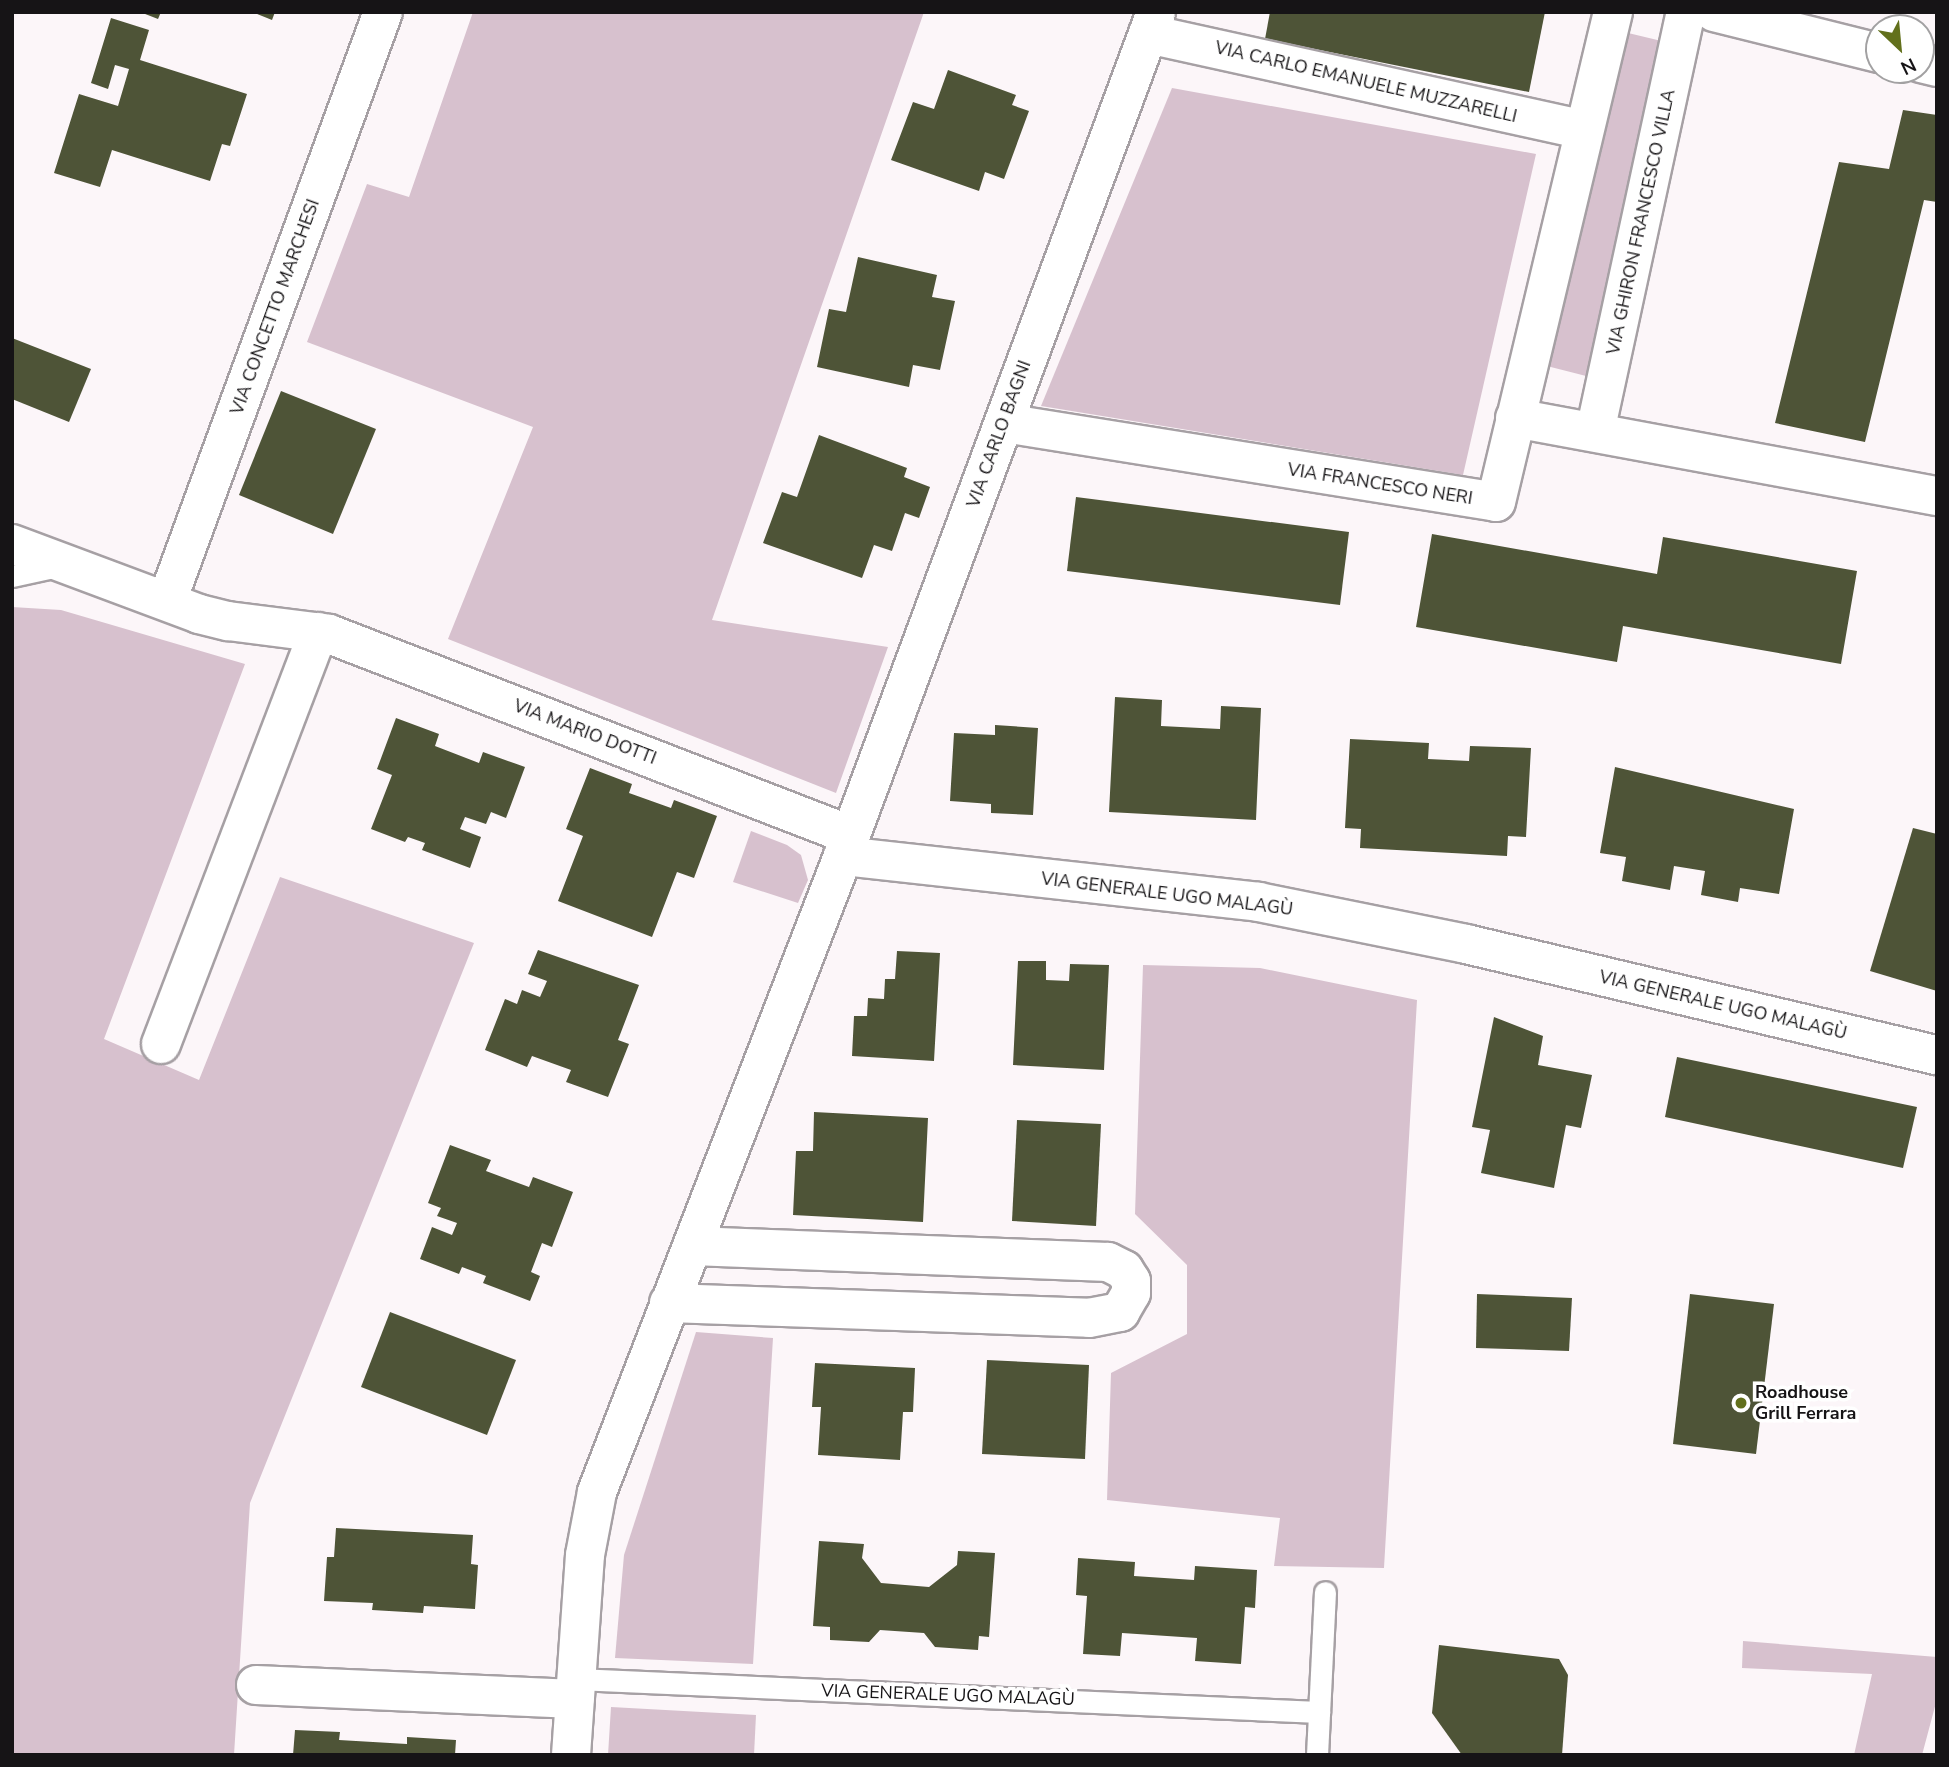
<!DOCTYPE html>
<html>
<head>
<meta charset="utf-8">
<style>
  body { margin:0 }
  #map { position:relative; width:1949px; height:1767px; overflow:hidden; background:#fcf6f9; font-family:"Nunito Sans",sans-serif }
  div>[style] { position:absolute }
  .green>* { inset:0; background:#d7c1ce }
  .building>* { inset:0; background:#4e5437 }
  .roads { filter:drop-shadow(2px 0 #a6a0a4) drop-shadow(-2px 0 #a6a0a4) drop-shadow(0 2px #a6a0a4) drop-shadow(0 -2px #a6a0a4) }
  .lane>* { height:21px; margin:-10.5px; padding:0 10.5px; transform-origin:10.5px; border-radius:10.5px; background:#fff }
  .street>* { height:38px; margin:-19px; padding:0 19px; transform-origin:19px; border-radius:19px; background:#fff }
  .dots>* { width:19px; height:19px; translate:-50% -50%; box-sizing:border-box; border:4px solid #fff; border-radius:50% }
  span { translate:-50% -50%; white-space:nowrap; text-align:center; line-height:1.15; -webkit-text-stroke:7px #fff; paint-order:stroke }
  .street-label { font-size:18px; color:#161416 }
  .poi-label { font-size:18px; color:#161416; font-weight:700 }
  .left { translate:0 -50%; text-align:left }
  .frame { position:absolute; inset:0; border:14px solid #161416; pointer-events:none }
  .north { position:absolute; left:1865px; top:14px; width:70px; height:70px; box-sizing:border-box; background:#fff; border:2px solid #a2a1a2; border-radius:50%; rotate:154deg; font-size:19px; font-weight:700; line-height:28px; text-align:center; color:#161416 }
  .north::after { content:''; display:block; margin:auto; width:24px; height:32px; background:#62701c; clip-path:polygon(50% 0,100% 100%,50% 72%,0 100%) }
</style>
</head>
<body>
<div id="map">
  <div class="green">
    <div style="clip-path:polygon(473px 12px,924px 12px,712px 620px,888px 647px,836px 793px,448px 639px,533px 427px,307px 342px,367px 184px,409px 197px)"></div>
    <div style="clip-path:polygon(1624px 32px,1674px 44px,1590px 377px,1539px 364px)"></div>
    <div style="clip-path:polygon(1172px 88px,1536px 154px,1463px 475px,1041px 406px)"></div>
    <div style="clip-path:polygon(12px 607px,61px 610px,245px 664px,104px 1039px,199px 1080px,280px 877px,474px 943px,250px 1503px,234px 1755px,12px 1755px)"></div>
    <div style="clip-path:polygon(751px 831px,787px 845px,801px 855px,808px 880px,798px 903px,733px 882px)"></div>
    <div style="clip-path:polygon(1143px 965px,1260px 968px,1417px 1000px,1384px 1568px,1274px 1566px,1280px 1518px,1107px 1500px,1111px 1373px,1187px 1334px,1187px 1265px,1135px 1214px)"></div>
    <div style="clip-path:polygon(696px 1332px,773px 1338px,753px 1664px,615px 1658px,624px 1555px)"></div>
    <div style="clip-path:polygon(1743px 1641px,1937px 1657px,1937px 1699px,1922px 1755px,1854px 1755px,1872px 1674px,1742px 1668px)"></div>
    <div style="clip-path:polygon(611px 1707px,756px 1715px,754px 1755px,608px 1755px)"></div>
  </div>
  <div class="building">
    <div style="clip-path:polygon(140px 12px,161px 12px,158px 19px)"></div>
    <div style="clip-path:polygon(252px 12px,275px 12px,272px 20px)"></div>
    <div style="clip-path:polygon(1270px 12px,1545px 12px,1529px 92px,1265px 39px)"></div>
    <div style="clip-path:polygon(111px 18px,149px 30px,140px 60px,247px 94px,230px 146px,222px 144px,210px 181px,112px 150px,100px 187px,54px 173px,79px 94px,118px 106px,129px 69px,115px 65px,108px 89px,91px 83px)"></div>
    <div style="clip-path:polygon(948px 70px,1016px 95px,1012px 105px,1029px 111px,1004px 179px,985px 172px,979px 191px,891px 160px,913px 102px,934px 109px)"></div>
    <div style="clip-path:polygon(1903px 110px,1937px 115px,1937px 202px,1924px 200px,1865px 442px,1775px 423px,1839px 162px,1889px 169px)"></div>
    <div style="clip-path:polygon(858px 257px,937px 275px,932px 297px,955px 301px,940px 370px,913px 365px,909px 387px,817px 367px,829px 309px,846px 312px)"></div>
    <div style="clip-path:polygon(12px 338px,91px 369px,69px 422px,12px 399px)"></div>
    <div style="clip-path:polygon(281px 391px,376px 429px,333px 534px,239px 495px)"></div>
    <div style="clip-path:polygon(819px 435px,907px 468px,904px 477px,930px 487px,919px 518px,905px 513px,892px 551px,874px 545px,862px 578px,763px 543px,782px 492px,797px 497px)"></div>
    <div style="clip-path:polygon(1076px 497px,1349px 532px,1340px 605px,1067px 571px)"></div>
    <div style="clip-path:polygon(1432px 534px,1657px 574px,1663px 537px,1857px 571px,1841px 664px,1623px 626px,1617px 662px,1416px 627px)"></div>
    <div style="clip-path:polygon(1115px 697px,1162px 700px,1161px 726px,1220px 729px,1221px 706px,1261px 708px,1256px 820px,1109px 812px)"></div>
    <div style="clip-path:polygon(396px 718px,439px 734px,435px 746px,479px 763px,483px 752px,525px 767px,506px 818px,491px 812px,486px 824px,465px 817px,460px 829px,481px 837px,470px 868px,422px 850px,425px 843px,408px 837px,405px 842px,371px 829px,392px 775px,377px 769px)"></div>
    <div style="clip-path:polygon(995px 725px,1038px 728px,1033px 815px,991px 813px,991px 804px,950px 801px,954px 733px,995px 735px)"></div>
    <div style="clip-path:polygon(1350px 739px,1429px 743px,1428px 759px,1469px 761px,1470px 746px,1531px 748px,1526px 837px,1508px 836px,1507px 856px,1360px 848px,1361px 829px,1345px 828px)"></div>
    <div style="clip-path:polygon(1615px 767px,1794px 809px,1779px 894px,1740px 888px,1738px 902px,1701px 895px,1705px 871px,1674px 866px,1670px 890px,1622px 881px,1626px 857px,1600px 853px)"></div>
    <div style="clip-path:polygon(590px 768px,632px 784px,629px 793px,671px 808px,674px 800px,717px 816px,694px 878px,677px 872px,652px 937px,558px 901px,583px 836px,566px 829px)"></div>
    <div style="clip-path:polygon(1913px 828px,1937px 834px,1937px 991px,1870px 971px)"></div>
    <div style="clip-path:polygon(538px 950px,639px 985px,618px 1040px,629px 1044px,608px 1097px,566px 1082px,571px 1070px,532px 1056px,527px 1067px,485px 1050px,505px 999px,517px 1004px,522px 990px,540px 997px,547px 981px,528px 974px)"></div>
    <div style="clip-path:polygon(897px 951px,940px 953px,934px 1061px,852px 1056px,854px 1016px,867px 1016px,868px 998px,884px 999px,885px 979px,895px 979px)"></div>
    <div style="clip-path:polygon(1018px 961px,1046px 961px,1046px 980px,1069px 981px,1070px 964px,1109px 965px,1104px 1070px,1013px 1065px)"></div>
    <div style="clip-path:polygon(1494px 1017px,1543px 1036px,1538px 1065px,1592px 1075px,1581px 1128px,1566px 1125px,1554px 1188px,1481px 1173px,1490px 1130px,1472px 1127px)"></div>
    <div style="clip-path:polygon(1677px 1057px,1917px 1107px,1903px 1168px,1665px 1117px)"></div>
    <div style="clip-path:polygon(814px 1112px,928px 1118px,923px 1222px,793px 1215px,796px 1151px,813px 1151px)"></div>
    <div style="clip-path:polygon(1017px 1120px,1101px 1124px,1096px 1226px,1012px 1221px)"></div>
    <div style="clip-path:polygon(450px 1145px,491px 1160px,486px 1171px,529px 1187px,533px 1177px,573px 1192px,552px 1247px,542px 1243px,531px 1272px,540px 1276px,530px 1301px,483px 1283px,486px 1276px,462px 1267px,459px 1274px,420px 1259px,432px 1227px,452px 1235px,457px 1223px,437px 1216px,441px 1208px,428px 1203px)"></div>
    <div style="clip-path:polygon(1477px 1294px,1572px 1298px,1569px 1351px,1476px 1348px)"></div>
    <div style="clip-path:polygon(1690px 1294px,1774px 1304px,1756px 1454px,1673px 1444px)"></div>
    <div style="clip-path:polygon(390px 1312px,516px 1360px,487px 1435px,361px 1387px)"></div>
    <div style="clip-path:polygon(987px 1360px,1089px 1365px,1085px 1459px,982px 1454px)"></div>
    <div style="clip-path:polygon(815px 1363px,915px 1368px,913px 1412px,903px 1412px,900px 1460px,818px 1455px,821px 1407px,812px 1407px)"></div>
    <div style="clip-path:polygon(336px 1528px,473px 1535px,471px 1564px,478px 1565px,475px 1609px,424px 1606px,423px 1613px,372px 1610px,373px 1603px,324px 1601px,327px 1557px,334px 1557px)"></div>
    <div style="clip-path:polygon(819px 1541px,864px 1544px,862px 1558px,881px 1583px,929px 1587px,957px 1565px,958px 1551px,995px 1553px,989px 1637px,979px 1636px,978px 1650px,935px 1647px,924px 1633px,880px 1630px,869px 1642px,830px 1640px,830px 1627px,813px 1626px)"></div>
    <div style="clip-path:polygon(1078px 1558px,1135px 1562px,1134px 1576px,1194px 1580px,1195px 1566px,1257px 1570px,1255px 1608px,1245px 1607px,1241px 1664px,1195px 1661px,1197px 1638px,1122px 1633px,1120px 1656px,1083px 1654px,1087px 1596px,1076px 1595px)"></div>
    <div style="clip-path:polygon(1439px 1645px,1559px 1659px,1568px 1675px,1562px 1755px,1462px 1755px,1432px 1713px)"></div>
    <div style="clip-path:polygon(295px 1730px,340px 1732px,339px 1740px,407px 1744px,407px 1737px,456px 1740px,455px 1755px,293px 1755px)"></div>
  </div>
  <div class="roads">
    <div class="lane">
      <div style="left:12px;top:576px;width:47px;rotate:-12.3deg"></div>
      <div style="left:576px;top:1679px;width:744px;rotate:2.54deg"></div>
      <div style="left:1317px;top:1755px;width:163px;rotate:-87.2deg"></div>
    </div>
    <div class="street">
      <div style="left:1714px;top:12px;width:170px;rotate:14deg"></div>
      <div style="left:1148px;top:34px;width:446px;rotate:12.4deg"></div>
      <div style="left:1921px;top:63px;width:16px;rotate:14deg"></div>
      <div style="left:1515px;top:418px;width:429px;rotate:10.5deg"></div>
      <div style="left:1004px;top:423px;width:498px;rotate:9.1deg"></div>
      <div style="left:1496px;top:502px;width:504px;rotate:-76.57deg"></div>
      <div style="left:1595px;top:432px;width:430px;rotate:-77.8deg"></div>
      <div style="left:12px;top:544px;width:200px;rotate:20.5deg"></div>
      <div style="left:199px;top:614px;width:30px;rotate:14deg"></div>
      <div style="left:228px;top:621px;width:102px;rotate:7.3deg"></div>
      <div style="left:329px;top:634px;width:558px;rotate:21.1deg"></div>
      <div style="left:167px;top:601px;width:627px;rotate:-69.86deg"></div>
      <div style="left:843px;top:856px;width:418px;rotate:6.3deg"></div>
      <div style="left:1258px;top:902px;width:212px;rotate:11.4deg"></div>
      <div style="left:1466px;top:944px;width:484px;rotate:13.3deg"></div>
      <div style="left:161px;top:1044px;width:441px;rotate:-69.1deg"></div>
      <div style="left:669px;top:1303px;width:420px;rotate:2deg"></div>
      <div style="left:1089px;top:1318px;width:32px;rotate:-11deg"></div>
      <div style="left:1120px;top:1312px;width:22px;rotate:-60deg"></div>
      <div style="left:1131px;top:1293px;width:12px;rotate:-90deg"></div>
      <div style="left:1131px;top:1281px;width:13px;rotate:-122deg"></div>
      <div style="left:1124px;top:1270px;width:18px;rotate:-153deg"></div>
      <div style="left:1108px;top:1262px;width:416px;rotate:-177.8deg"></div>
      <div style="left:256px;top:1685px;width:319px;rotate:2.5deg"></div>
      <div style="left:571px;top:1755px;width:200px;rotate:-86deg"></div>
      <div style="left:585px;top:1555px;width:64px;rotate:-79.2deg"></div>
      <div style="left:597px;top:1492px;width:682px;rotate:-68.85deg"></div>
      <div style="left:843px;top:856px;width:900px;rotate:-69.65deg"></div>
    </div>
  </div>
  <div class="dots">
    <div style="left:1741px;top:1403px;background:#62701c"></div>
  </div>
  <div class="street-label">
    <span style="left:1366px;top:82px;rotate:13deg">VIA CARLO EMANUELE MUZZARELLI</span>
    <span style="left:1641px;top:222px;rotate:-78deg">VIA GHIRON FRANCESCO VILLA</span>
    <span style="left:275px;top:307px;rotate:-70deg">VIA CONCETTO MARCHESI</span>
    <span style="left:999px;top:434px;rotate:-70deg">VIA CARLO BAGNI</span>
    <span style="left:1380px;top:484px;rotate:9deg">VIA FRANCESCO NERI</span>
    <span style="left:585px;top:732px;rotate:21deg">VIA MARIO DOTTI</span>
    <span style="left:1167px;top:894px;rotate:7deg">VIA GENERALE UGO MALAGÙ</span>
    <span style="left:1723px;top:1005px;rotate:13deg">VIA GENERALE UGO MALAGÙ</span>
    <span style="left:948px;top:1695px;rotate:2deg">VIA GENERALE UGO MALAGÙ</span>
  </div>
  <div class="poi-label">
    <span class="left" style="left:1755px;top:1403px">Roadhouse<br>Grill Ferrara</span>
  </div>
  <div class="frame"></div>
  <div class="north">N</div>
</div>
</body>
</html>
